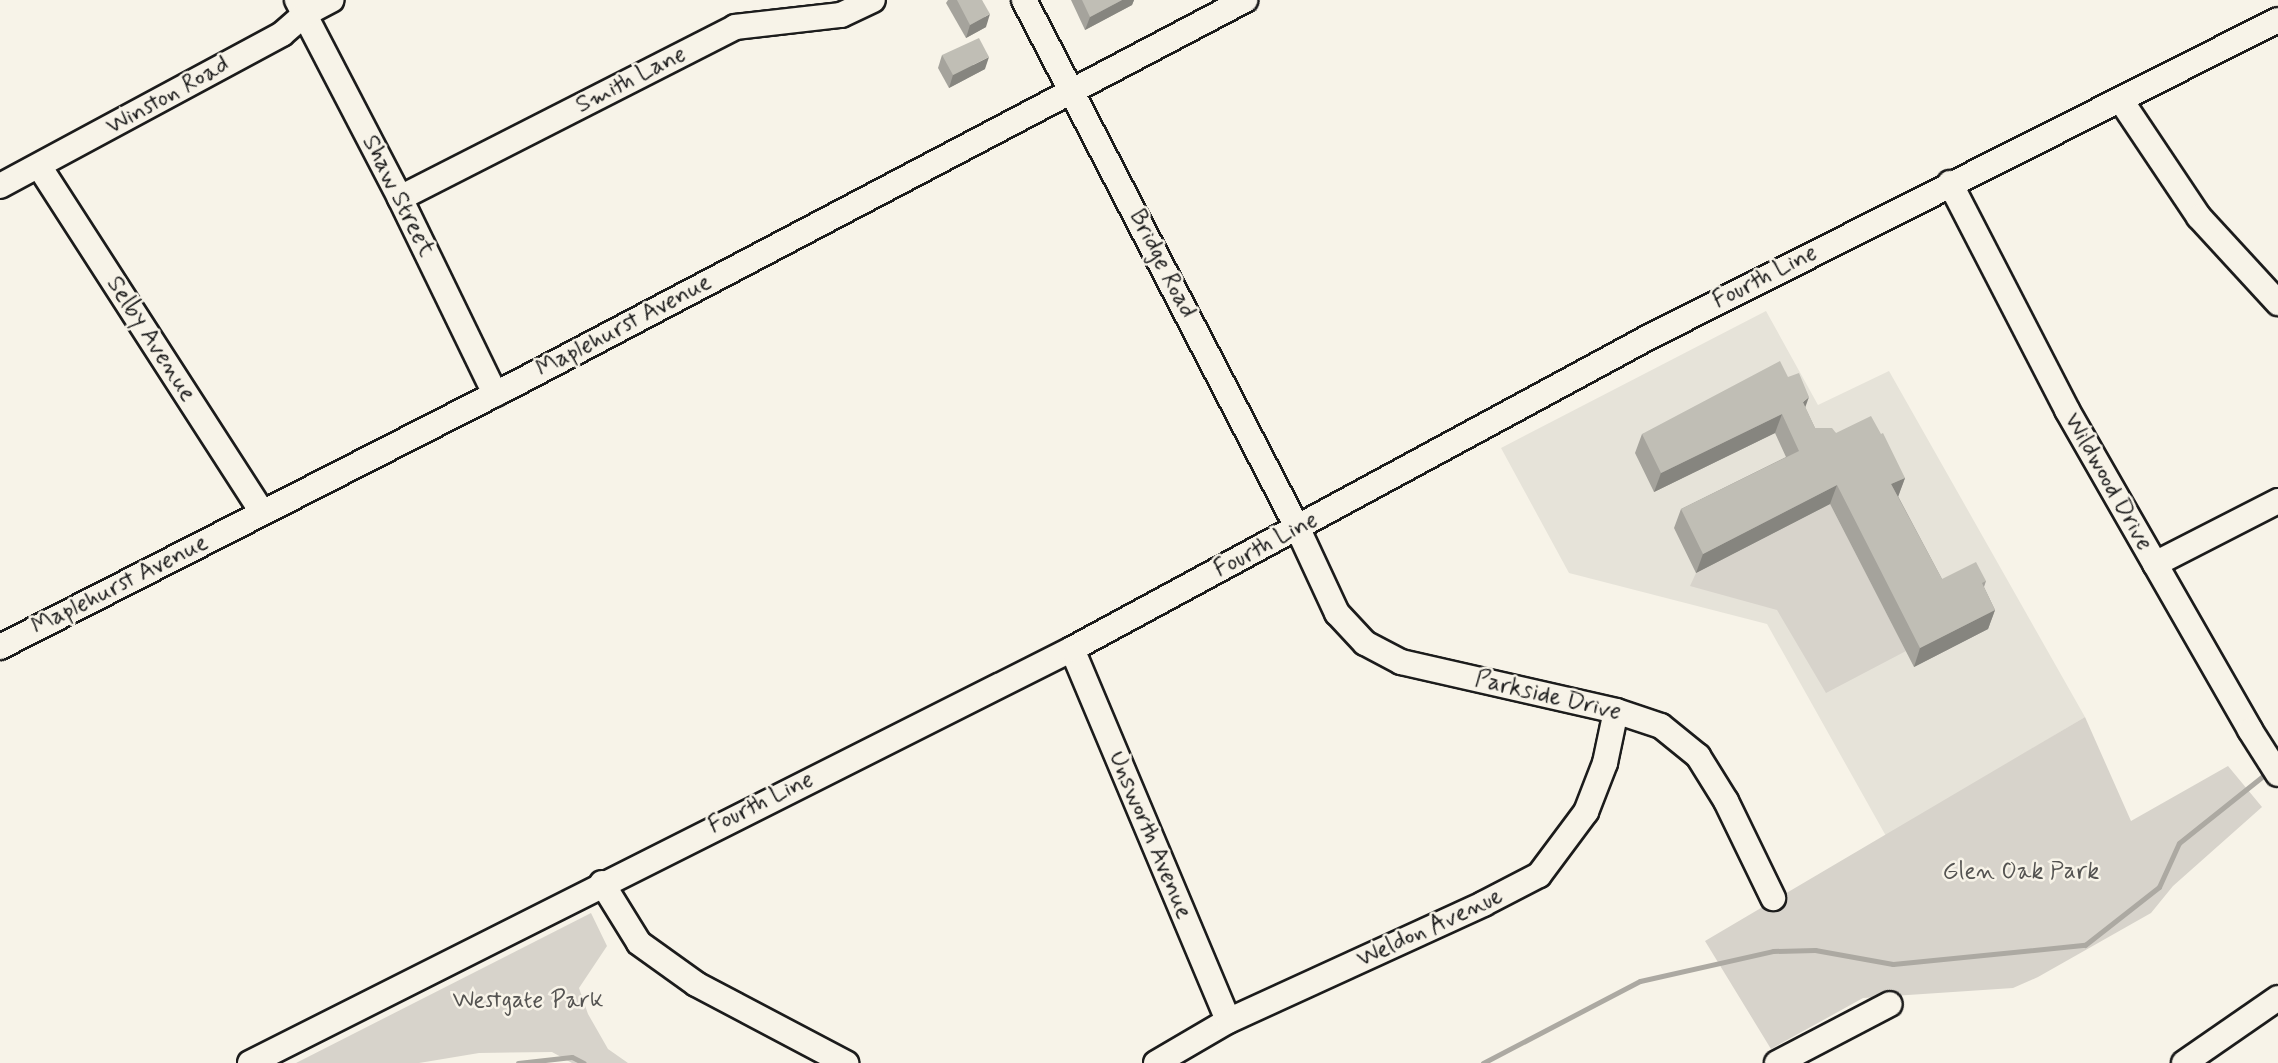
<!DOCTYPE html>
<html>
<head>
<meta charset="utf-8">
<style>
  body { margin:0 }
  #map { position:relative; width:2278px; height:1063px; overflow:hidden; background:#f7f3e8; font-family:Mynerve,sans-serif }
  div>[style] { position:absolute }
  .built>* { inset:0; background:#e6e3d9 }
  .green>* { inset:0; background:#d7d3cb }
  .stream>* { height:5px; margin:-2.5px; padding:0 2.5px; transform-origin:2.5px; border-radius:2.5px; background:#aca9a2 }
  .roads { filter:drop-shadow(2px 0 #1c1c1c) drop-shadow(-2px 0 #1c1c1c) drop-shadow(0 2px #1c1c1c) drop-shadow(0 -2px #1c1c1c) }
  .minor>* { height:24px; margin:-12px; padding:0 12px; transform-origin:12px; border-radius:12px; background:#f7f3e8 }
  .wall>* { inset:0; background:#a5a39c }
  .shaded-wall>* { inset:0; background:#86857f }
  .building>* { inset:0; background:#c0beb5 }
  span { translate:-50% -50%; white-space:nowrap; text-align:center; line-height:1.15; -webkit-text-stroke:5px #f7f3e8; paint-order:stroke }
  .street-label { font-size:24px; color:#1c1c1c }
  .park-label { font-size:24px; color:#545351 }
</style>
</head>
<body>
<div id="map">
  <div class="built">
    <div style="clip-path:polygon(1766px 311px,1818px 405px,1889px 371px,2085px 717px,1886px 836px,1767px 624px,1569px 573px,1501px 448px)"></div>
  </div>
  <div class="green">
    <div style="clip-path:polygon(1830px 504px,1906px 651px,1826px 693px,1777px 610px,1690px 586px,1696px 573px)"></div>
    <div style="clip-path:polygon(2085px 717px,2131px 821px,2228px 766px,2262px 807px,2173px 886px,2151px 913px,2038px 977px,2013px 988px,1863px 998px,1771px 1049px,1705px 941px)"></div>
    <div style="clip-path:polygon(591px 913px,607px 946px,579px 988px,588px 1014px,608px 1049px,628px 1063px,572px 1063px,552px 1052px,479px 1053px,419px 1063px,296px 1063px)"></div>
  </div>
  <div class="stream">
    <div style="left:518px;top:1063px;width:54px;rotate:-6.3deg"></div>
    <div style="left:572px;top:1057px;width:13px;rotate:27deg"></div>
    <div style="left:1483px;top:1063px;width:177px;rotate:-27.6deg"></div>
    <div style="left:1640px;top:981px;width:136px;rotate:-12.7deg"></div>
    <div style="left:1773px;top:951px;width:42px;rotate:-1.4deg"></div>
    <div style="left:1815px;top:950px;width:79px;rotate:10.2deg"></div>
    <div style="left:1893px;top:964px;width:193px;rotate:-5.7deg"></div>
    <div style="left:2085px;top:945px;width:94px;rotate:-38.1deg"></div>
    <div style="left:2159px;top:887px;width:48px;rotate:-65.6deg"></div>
    <div style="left:2179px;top:843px;width:107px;rotate:-38.6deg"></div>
  </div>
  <div class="roads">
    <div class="minor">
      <div style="left:297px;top:0;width:223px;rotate:62.5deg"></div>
      <div style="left:400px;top:198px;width:218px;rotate:64.1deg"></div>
      <div style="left:1024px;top:0;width:596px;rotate:62.62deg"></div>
      <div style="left:1298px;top:529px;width:93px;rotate:65.1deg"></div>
      <div style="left:1337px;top:613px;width:41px;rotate:47deg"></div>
      <div style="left:1365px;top:643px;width:41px;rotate:27.8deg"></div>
      <div style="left:1401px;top:662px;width:221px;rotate:12.8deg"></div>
      <div style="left:1616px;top:711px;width:47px;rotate:18.4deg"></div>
      <div style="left:1661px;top:726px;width:48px;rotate:39deg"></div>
      <div style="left:1698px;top:756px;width:53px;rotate:58.1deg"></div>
      <div style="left:1726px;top:801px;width:108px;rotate:64.1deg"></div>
      <div style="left:2122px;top:102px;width:138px;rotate:56.2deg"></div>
      <div style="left:2199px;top:217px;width:117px;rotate:47.4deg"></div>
      <div style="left:39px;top:166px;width:412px;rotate:57.2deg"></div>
      <div style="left:1950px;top:183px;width:255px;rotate:62.7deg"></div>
      <div style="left:2067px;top:410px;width:369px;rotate:60.2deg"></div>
      <div style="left:2250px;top:730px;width:52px;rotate:57.5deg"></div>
      <div style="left:0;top:186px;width:320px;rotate:-28.3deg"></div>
      <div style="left:282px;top:34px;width:30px;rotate:-41deg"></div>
      <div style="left:305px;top:14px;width:30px;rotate:-28deg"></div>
      <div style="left:400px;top:198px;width:376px;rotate:-27deg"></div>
      <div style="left:735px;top:27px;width:107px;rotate:-6.5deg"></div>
      <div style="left:841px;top:15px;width:35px;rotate:-25deg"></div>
      <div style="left:2155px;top:564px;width:138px;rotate:-27.1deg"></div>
      <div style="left:0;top:647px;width:581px;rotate:-27.05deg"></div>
      <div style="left:517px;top:383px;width:823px;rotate:-27.75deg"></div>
      <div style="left:1072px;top:649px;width:403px;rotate:67.2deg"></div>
      <div style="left:602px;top:883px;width:70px;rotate:58.3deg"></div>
      <div style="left:639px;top:943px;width:70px;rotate:35.7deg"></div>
      <div style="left:696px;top:984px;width:170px;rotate:27.8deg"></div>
      <div style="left:250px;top:1063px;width:920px;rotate:-26.73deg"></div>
      <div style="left:1072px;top:649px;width:656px;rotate:-28.4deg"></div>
      <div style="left:1649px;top:337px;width:704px;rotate:-26.75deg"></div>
      <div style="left:1156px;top:1063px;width:83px;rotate:-30.3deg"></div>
      <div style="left:1228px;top:1021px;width:281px;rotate:-24.6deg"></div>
      <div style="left:1483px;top:904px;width:63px;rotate:-27.4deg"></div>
      <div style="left:1539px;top:875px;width:79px;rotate:-53.3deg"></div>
      <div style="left:1586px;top:812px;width:53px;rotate:-68.8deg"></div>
      <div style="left:1605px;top:763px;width:53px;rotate:-78.1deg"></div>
      <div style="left:1777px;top:1063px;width:127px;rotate:-27.6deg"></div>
      <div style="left:2184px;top:1063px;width:114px;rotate:-34.7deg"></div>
    </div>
  </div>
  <div class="wall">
    <div style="clip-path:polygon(948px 0,982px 0,986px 27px,966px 38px,946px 3px)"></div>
    <div style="clip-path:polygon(1071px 0,1134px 0,1132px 5px,1085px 30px)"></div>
    <div style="clip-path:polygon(942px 55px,985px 69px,949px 88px,938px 68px)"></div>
    <div style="clip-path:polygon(1805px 407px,1815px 428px,1836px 433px,1905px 478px,1898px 496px,1942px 579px,1986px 581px,1984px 587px,1995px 610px,1988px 629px,1914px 667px,1830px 504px,1696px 573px,1674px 528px,1681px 509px,1786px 457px,1775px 433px,1654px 492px,1635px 453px,1642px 434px)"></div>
  </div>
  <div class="shaded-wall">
    <div style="clip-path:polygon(1122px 0,1134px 0,1132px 5px,1085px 30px,1090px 17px)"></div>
    <div style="clip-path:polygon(990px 14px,986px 27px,966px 38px,970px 25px)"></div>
    <div style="clip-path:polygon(989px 57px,985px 69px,949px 88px,953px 75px)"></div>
    <div style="clip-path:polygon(1809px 397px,1802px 416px,1803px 402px)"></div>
    <div style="clip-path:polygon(1782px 414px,1775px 433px,1654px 492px,1661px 473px)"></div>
    <div style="clip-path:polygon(1905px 478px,1898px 497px,1891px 484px)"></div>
    <div style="clip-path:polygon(1837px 485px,1830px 504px,1696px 573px,1703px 554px)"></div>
    <div style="clip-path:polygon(1995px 610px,1988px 629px,1914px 667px,1920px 648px)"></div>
  </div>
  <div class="building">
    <div style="clip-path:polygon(957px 0,982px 0,990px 14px,970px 25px)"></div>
    <div style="clip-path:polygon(1082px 0,1122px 0,1090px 17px)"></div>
    <div style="clip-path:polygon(979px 38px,989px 57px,953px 75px,942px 55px)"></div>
    <div style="clip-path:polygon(1780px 361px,1788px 377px,1799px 373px,1809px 397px,1803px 402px,1815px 428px,1832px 428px,1836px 433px,1871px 416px,1881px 434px,1883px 433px,1905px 478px,1891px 484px,1942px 579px,1976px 562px,1986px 581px,1982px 583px,1995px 610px,1920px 648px,1837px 485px,1703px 554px,1681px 509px,1799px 451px,1782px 414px,1661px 473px,1642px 434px)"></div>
  </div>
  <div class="street-label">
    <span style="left:631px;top:80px;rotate:-27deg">Smith Lane</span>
    <span style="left:168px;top:96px;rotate:-29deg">Winston Road</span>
    <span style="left:398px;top:196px;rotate:63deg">Shaw Street</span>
    <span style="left:1162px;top:264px;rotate:63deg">Bridge Road</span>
    <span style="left:1765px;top:277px;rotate:-27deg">Fourth Line</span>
    <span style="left:624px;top:326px;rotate:-28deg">Maplehurst Avenue</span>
    <span style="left:151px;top:339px;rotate:57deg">Selby Avenue</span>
    <span style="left:2108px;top:482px;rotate:60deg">Wildwood Drive</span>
    <span style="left:1266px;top:545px;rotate:-28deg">Fourth Line</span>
    <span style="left:120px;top:585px;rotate:-27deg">Maplehurst Avenue</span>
    <span style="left:1548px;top:696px;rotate:13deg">Parkside Drive</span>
    <span style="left:761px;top:803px;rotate:-26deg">Fourth Line</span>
    <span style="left:1150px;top:835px;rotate:67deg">Unsworth Avenue</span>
    <span style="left:1430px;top:928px;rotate:-25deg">Weldon Avenue</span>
  </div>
  <div class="park-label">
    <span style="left:2021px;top:872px">Glen Oak Park</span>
    <span style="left:528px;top:1001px">Westgate Park</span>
  </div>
</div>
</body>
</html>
